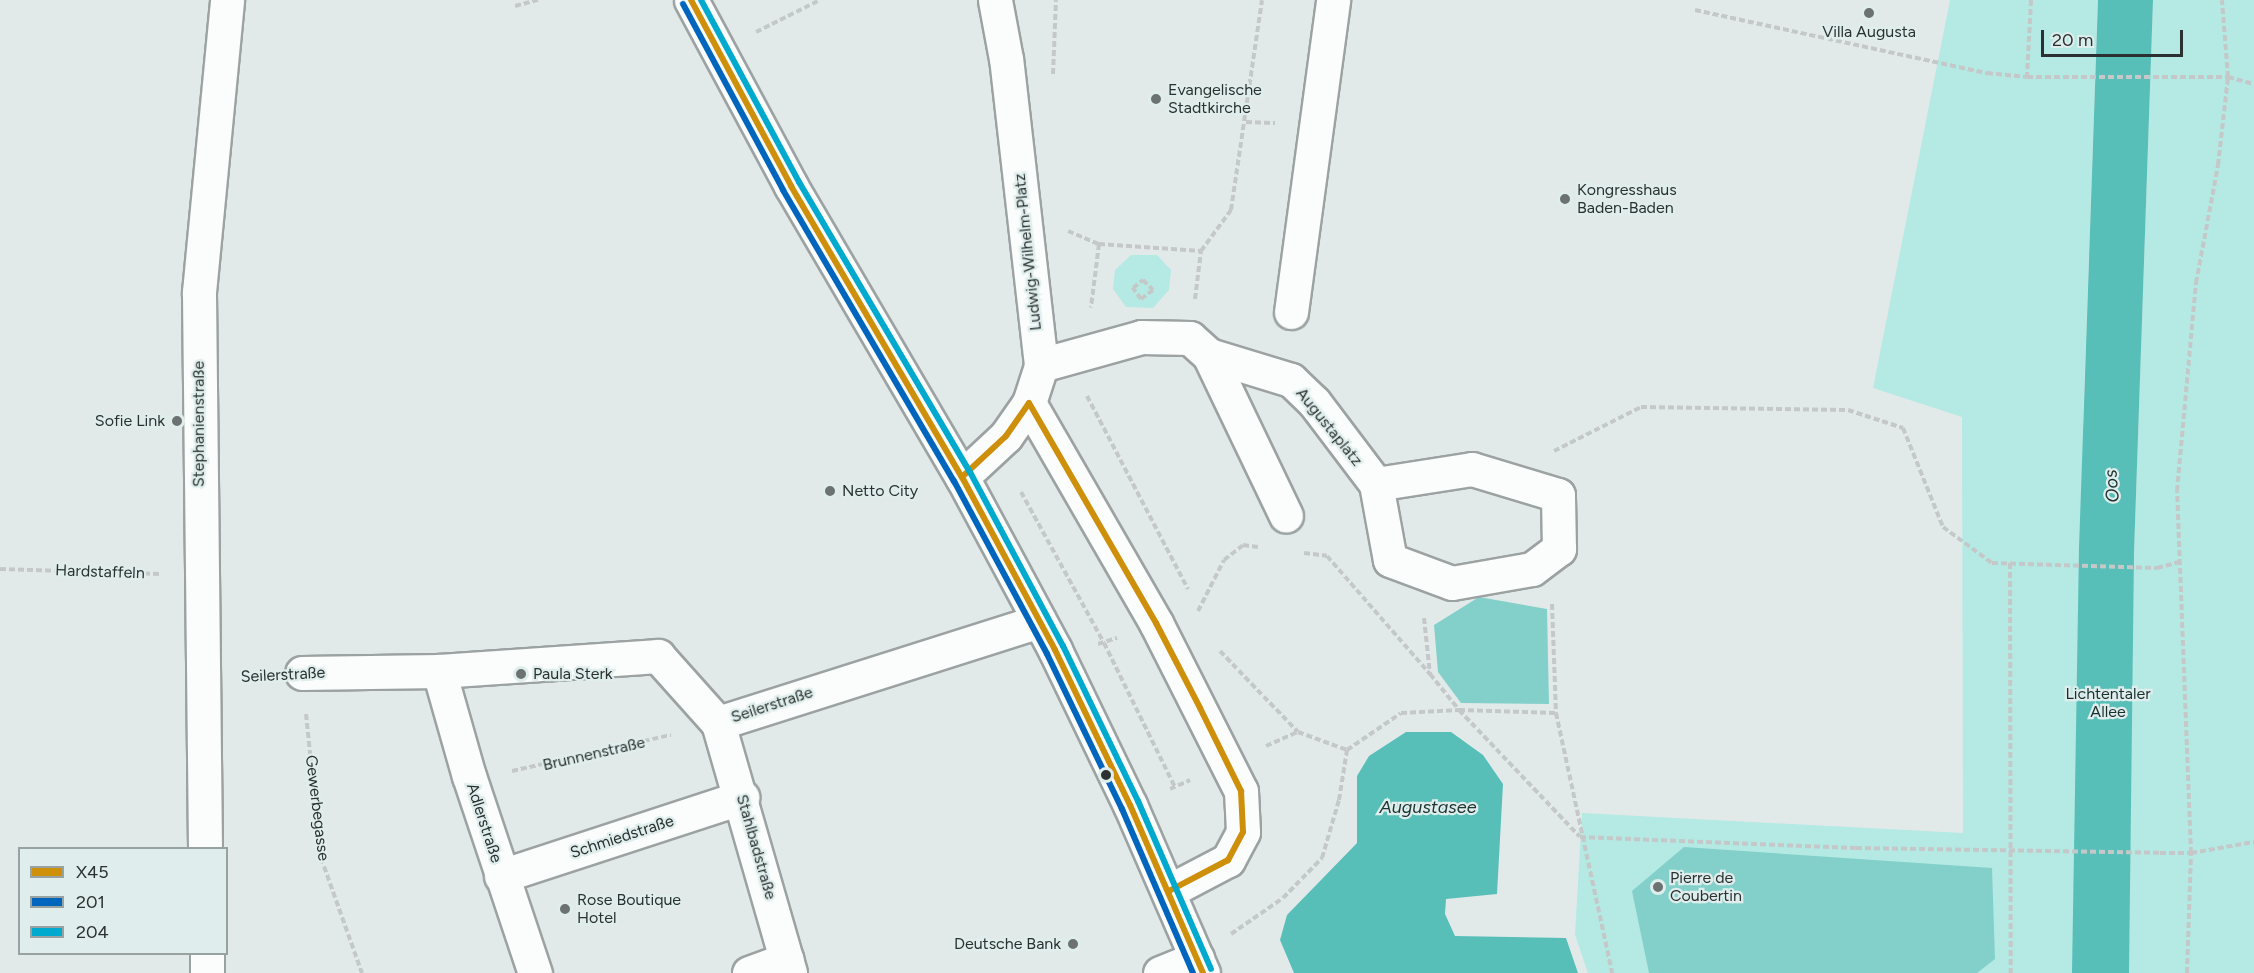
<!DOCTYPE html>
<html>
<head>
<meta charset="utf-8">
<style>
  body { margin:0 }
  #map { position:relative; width:2254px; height:973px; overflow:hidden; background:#e2eae9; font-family:Figtree,sans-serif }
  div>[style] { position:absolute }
  .green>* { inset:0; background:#b5e9e4 }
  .forest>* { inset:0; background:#83d0cb }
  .water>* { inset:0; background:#57bfb8 }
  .path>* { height:4px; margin-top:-2px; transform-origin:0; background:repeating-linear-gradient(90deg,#c5c8c8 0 6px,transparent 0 9px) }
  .roads { filter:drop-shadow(2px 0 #9ca2a2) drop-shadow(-2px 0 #9ca2a2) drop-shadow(0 2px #9ca2a2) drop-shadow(0 -2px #9ca2a2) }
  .minor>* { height:33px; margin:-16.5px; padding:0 16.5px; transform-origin:16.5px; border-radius:16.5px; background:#fbfcfc }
  .bus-1>* { height:6px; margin:-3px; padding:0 3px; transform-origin:3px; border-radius:3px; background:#ce8f0a }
  .bus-2>* { height:6px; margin:-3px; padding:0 3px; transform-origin:3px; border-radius:3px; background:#0065bd }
  .bus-3>* { height:6px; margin:-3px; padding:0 3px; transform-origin:3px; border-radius:3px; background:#00a9ce }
  .dots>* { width:16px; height:16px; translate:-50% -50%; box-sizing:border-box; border:3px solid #dfeeec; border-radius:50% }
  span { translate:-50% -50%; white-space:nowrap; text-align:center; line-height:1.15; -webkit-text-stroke:4.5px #dfeeec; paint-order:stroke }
  .poi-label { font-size:16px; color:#2b3131 }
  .left { translate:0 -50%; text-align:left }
  .right { translate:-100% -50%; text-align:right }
  .street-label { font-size:16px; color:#2b3131 }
  .park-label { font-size:16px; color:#1a302e }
  .water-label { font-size:18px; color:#203634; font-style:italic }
  .legend { position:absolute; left:18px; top:847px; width:210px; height:108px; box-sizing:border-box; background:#dfeeec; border:2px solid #97a2a1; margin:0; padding:8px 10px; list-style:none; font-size:18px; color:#2b3131 }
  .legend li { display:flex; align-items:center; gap:12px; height:30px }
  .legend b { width:30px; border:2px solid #97a2a1 }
  .scale { position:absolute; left:2041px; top:30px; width:142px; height:27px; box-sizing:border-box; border:3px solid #2b3131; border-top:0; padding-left:8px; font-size:18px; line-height:21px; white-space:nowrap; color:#2b3131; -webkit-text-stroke:4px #dfeeec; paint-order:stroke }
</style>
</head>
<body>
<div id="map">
  <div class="green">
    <div style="clip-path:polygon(1950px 0,2098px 0,2083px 424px,2134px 552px,2153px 0,2254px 0,2254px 973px,1588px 973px,1575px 935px,1582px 813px,1963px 833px,1962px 417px,1873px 388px)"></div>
    <div style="clip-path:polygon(1131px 255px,1157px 255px,1171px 270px,1169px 290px,1153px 308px,1126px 307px,1113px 289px,1115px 270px)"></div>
  </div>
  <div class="forest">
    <div style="clip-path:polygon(1479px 597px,1547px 609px,1549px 704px,1461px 703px,1438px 672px,1434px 625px)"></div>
    <div style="clip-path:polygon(1684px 847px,1992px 868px,1995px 959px,1977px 973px,1649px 973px,1632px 891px)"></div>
  </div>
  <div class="water">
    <div style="clip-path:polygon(2098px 0,2153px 0,2134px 553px,2129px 973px,2072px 973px,2079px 548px)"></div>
    <div style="clip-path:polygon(1406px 732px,1451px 732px,1483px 755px,1503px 784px,1497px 894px,1446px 899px,1445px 914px,1455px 936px,1566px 938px,1578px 973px,1294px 973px,1280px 940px,1287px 915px,1357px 843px,1357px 776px,1369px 756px)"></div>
  </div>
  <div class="path">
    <div style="left:2031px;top:0;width:77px;rotate:93deg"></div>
    <div style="left:2027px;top:77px;width:201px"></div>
    <div style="left:2228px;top:77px;width:27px;rotate:15deg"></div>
    <div style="left:515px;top:6px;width:24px;rotate:-15deg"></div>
    <div style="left:1695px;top:10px;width:299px;rotate:12.2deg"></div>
    <div style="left:1987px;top:73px;width:40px;rotate:5.7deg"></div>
    <div style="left:756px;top:32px;width:72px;rotate:-26.6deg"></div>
    <div style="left:1053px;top:74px;width:74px;rotate:-87.7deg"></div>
    <div style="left:1246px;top:122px;width:29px;rotate:2deg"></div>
    <div style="left:1068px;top:231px;width:34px;rotate:23deg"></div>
    <div style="left:1099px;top:244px;width:64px;rotate:97.2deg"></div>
    <div style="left:1099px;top:244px;width:102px;rotate:3.9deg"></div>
    <div style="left:1143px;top:280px;width:14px;rotate:45deg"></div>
    <div style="left:1153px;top:290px;width:15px;rotate:143deg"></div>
    <div style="left:1141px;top:299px;width:14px;rotate:-126deg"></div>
    <div style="left:1133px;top:288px;width:13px;rotate:-39deg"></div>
    <div style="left:1195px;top:299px;width:48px;rotate:-82.9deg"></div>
    <div style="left:1201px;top:251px;width:51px;rotate:-53.8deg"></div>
    <div style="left:1231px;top:210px;width:212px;rotate:-81.6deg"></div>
    <div style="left:1087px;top:396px;width:218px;rotate:62.4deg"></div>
    <div style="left:1554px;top:451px;width:97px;rotate:-26.8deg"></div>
    <div style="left:1641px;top:407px;width:207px;rotate:0.8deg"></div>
    <div style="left:1848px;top:410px;width:58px;rotate:18.1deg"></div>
    <div style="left:1903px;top:428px;width:107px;rotate:68deg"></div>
    <div style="left:1943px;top:527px;width:61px;rotate:36.3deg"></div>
    <div style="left:1992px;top:563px;width:165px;rotate:1.7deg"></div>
    <div style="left:2157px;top:568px;width:24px;rotate:-15deg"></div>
    <div style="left:1021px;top:492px;width:172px;rotate:61.2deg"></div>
    <div style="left:1104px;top:643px;width:161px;rotate:63.8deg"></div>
    <div style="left:1304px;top:553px;width:23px;rotate:7deg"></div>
    <div style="left:1327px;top:556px;width:157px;rotate:48.9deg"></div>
    <div style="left:2010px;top:563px;width:410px;rotate:89.9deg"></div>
    <div style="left:0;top:569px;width:160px;rotate:1.8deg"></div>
    <div style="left:1552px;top:604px;width:109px;rotate:87.9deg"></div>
    <div style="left:1556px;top:713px;width:266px;rotate:77.8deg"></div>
    <div style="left:1198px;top:611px;width:57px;rotate:-63deg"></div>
    <div style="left:1224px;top:560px;width:24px;rotate:-38deg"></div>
    <div style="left:1243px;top:545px;width:15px;rotate:8deg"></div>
    <div style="left:1424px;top:618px;width:56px;rotate:83.9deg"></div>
    <div style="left:1430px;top:674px;width:46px;rotate:51.1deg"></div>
    <div style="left:1459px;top:710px;width:97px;rotate:1.8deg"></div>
    <div style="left:1098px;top:644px;width:20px;rotate:-18deg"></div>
    <div style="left:1220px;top:651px;width:112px;rotate:46.1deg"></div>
    <div style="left:244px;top:677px;width:17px;rotate:-3deg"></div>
    <div style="left:306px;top:714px;width:145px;rotate:84.1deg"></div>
    <div style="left:321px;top:858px;width:122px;rotate:70.4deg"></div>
    <div style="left:1266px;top:746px;width:35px;rotate:-24deg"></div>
    <div style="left:1298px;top:732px;width:52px;rotate:20.2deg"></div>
    <div style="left:1347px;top:750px;width:65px;rotate:-34.4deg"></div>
    <div style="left:1401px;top:713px;width:58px;rotate:-3deg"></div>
    <div style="left:1459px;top:710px;width:175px;rotate:46.4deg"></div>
    <div style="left:1580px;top:837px;width:276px;rotate:2.3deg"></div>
    <div style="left:1856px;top:848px;width:304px;rotate:0.9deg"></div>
    <div style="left:2160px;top:853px;width:31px"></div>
    <div style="left:2191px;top:853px;width:64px;rotate:-9.9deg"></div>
    <div style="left:512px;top:771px;width:163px;rotate:-12.8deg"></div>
    <div style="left:1170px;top:789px;width:22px;rotate:-24deg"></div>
    <div style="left:1231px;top:934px;width:63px;rotate:-34.7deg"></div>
    <div style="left:1283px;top:898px;width:56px;rotate:-45.7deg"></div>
    <div style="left:1322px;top:858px;width:60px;rotate:-73.7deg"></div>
    <div style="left:1339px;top:800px;width:51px;rotate:-80.9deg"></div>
    <div style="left:2187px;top:973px;width:120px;rotate:-88.1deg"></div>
    <div style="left:2191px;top:853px;width:362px;rotate:-92.2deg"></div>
    <div style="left:2177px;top:491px;width:209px;rotate:-84.8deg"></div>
    <div style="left:2196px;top:283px;width:120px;rotate:-79.4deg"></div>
    <div style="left:2218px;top:165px;width:89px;rotate:-83.5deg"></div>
    <div style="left:2228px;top:77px;width:77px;rotate:-94.5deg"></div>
  </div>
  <div class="roads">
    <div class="minor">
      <div style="left:691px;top:0;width:211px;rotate:61.7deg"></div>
      <div style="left:791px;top:186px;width:338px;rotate:59.6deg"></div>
      <div style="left:962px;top:477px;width:196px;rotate:61.7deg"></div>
      <div style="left:1055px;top:650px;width:172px;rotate:64.2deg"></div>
      <div style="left:1130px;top:805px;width:183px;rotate:66.5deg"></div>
      <div style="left:1291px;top:312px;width:315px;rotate:-82.3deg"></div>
      <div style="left:1209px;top:355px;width:86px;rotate:17deg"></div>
      <div style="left:1291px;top:380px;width:32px;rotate:44deg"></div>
      <div style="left:1314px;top:402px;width:103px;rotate:52.9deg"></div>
      <div style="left:1376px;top:484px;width:77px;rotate:79.6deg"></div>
      <div style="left:1390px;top:560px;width:66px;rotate:20.4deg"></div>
      <div style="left:1452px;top:583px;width:81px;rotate:-9.9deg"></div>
      <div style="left:1532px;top:569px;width:34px;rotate:-37deg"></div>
      <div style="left:1559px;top:549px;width:54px;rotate:-91.1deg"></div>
      <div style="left:1558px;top:495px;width:90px;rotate:-163.2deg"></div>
      <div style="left:1472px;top:469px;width:97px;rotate:171.1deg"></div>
      <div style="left:1041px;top:365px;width:104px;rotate:-15.6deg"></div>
      <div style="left:1141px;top:337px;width:49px;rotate:1.2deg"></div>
      <div style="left:1190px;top:338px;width:25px;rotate:42deg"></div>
      <div style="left:1209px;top:355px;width:178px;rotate:64.4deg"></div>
      <div style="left:1029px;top:403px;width:254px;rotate:60deg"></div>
      <div style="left:1156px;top:623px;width:188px;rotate:63.2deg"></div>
      <div style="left:1241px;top:791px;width:41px;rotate:87.2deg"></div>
      <div style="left:1243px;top:832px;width:32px;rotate:118deg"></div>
      <div style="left:1228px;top:860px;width:67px;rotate:152.3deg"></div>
      <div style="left:962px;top:477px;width:60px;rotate:-43deg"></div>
      <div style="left:1006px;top:436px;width:40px;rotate:-55.1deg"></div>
      <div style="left:1029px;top:403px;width:40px;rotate:-72deg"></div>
      <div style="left:1041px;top:365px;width:308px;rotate:-96.5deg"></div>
      <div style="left:1006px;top:59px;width:60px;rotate:-100.6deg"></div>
      <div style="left:439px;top:671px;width:109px;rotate:74.1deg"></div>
      <div style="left:469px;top:776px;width:208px;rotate:71.5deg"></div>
      <div style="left:302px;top:673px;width:137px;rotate:-0.8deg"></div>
      <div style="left:439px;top:671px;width:220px;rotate:-3.9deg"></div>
      <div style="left:658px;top:656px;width:90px;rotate:48.2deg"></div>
      <div style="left:718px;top:723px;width:260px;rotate:73.9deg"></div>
      <div style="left:718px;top:723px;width:337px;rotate:-17.6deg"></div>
      <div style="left:205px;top:848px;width:556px;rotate:-90.62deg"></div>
      <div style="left:199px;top:292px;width:293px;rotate:-84.5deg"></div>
      <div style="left:501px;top:876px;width:254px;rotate:-18.1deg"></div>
      <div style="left:207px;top:954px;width:19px;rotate:90deg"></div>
      <div style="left:749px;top:973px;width:40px;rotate:-20.2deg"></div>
      <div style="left:1160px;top:973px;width:40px;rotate:-22deg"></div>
    </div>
  </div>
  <div class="bus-1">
    <div style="left:691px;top:0;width:211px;rotate:61.7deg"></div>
    <div style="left:791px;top:186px;width:338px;rotate:59.6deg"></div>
    <div style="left:962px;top:477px;width:196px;rotate:61.7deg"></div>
    <div style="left:1055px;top:650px;width:172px;rotate:64.2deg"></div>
    <div style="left:1130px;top:805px;width:183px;rotate:66.5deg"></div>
    <div style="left:962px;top:477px;width:60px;rotate:-43deg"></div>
    <div style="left:1006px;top:436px;width:40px;rotate:-55.1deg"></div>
    <div style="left:1029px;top:403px;width:254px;rotate:60deg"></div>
    <div style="left:1156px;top:623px;width:96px;rotate:62.6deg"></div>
    <div style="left:1200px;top:708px;width:93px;rotate:63.7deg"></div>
    <div style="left:1241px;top:791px;width:41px;rotate:87.2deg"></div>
    <div style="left:1243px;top:832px;width:32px;rotate:118deg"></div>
    <div style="left:1228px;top:860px;width:67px;rotate:152.3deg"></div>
  </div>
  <div class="bus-2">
    <div style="left:683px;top:4px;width:211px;rotate:61.7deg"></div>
    <div style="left:783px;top:190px;width:338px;rotate:59.6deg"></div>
    <div style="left:954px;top:481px;width:196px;rotate:61.7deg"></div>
    <div style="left:1047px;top:654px;width:172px;rotate:64.2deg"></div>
    <div style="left:1122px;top:809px;width:179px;rotate:66.6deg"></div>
  </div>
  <div class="bus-3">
    <div style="left:701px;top:0;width:207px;rotate:61.7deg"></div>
    <div style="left:799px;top:182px;width:337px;rotate:59.5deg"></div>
    <div style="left:970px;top:472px;width:197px;rotate:61.9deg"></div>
    <div style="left:1063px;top:646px;width:172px;rotate:64.2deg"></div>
    <div style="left:1138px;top:801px;width:183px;rotate:66.5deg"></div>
  </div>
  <div class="dots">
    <div style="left:1869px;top:13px;background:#6b7271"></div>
    <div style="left:1156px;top:99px;background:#6b7271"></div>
    <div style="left:1565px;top:199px;background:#6b7271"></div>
    <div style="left:177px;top:421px;background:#6b7271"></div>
    <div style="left:830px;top:491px;background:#6b7271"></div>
    <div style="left:521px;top:674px;background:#6b7271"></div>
    <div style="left:1106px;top:775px;background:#2b3131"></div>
    <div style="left:1658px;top:887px;background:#6b7271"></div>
    <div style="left:565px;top:909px;background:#6b7271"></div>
    <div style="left:1073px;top:944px;background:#6b7271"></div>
  </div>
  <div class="poi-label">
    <span style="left:1869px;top:32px">Villa Augusta</span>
    <span class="left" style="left:1168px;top:99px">Evangelische<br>Stadtkirche</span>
    <span class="left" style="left:1577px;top:199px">Kongresshaus<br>Baden-Baden</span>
    <span class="right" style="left:165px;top:421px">Sofie Link</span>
    <span class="left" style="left:842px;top:491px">Netto City</span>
    <span class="left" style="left:533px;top:674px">Paula Sterk</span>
    <span class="left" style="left:1670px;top:887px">Pierre de<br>Coubertin</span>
    <span class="left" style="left:577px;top:909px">Rose Boutique<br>Hotel</span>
    <span class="right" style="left:1061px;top:944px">Deutsche Bank</span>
  </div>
  <div class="street-label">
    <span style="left:1028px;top:252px;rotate:-96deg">Ludwig-Wilhelm-Platz</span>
    <span style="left:199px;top:424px;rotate:-90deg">Stephanienstraße</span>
    <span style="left:1329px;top:427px;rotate:51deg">Augustaplatz</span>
    <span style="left:100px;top:572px;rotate:2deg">Hardstaffeln</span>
    <span style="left:283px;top:675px;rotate:-3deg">Seilerstraße</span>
    <span style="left:772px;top:705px;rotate:-18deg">Seilerstraße</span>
    <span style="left:594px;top:754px;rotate:-13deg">Brunnenstraße</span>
    <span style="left:317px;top:808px;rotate:83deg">Gewerbegasse</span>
    <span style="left:484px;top:823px;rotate:72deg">Adlerstraße</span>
    <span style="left:622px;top:837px;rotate:-18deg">Schmiedstraße</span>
    <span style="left:756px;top:847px;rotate:74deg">Stahlbadstraße</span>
  </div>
  <div class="park-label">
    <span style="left:2108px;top:703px">Lichtentaler<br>Allee</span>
  </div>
  <div class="water-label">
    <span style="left:2112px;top:486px;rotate:-95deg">Oos</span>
    <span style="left:1428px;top:807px">Augustasee</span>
  </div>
  <ul class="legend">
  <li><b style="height:8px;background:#ce8f0a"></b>X45</li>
  <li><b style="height:8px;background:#0065bd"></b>201</li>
  <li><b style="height:8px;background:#00a9ce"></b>204</li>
  </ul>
  <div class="scale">20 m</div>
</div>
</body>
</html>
